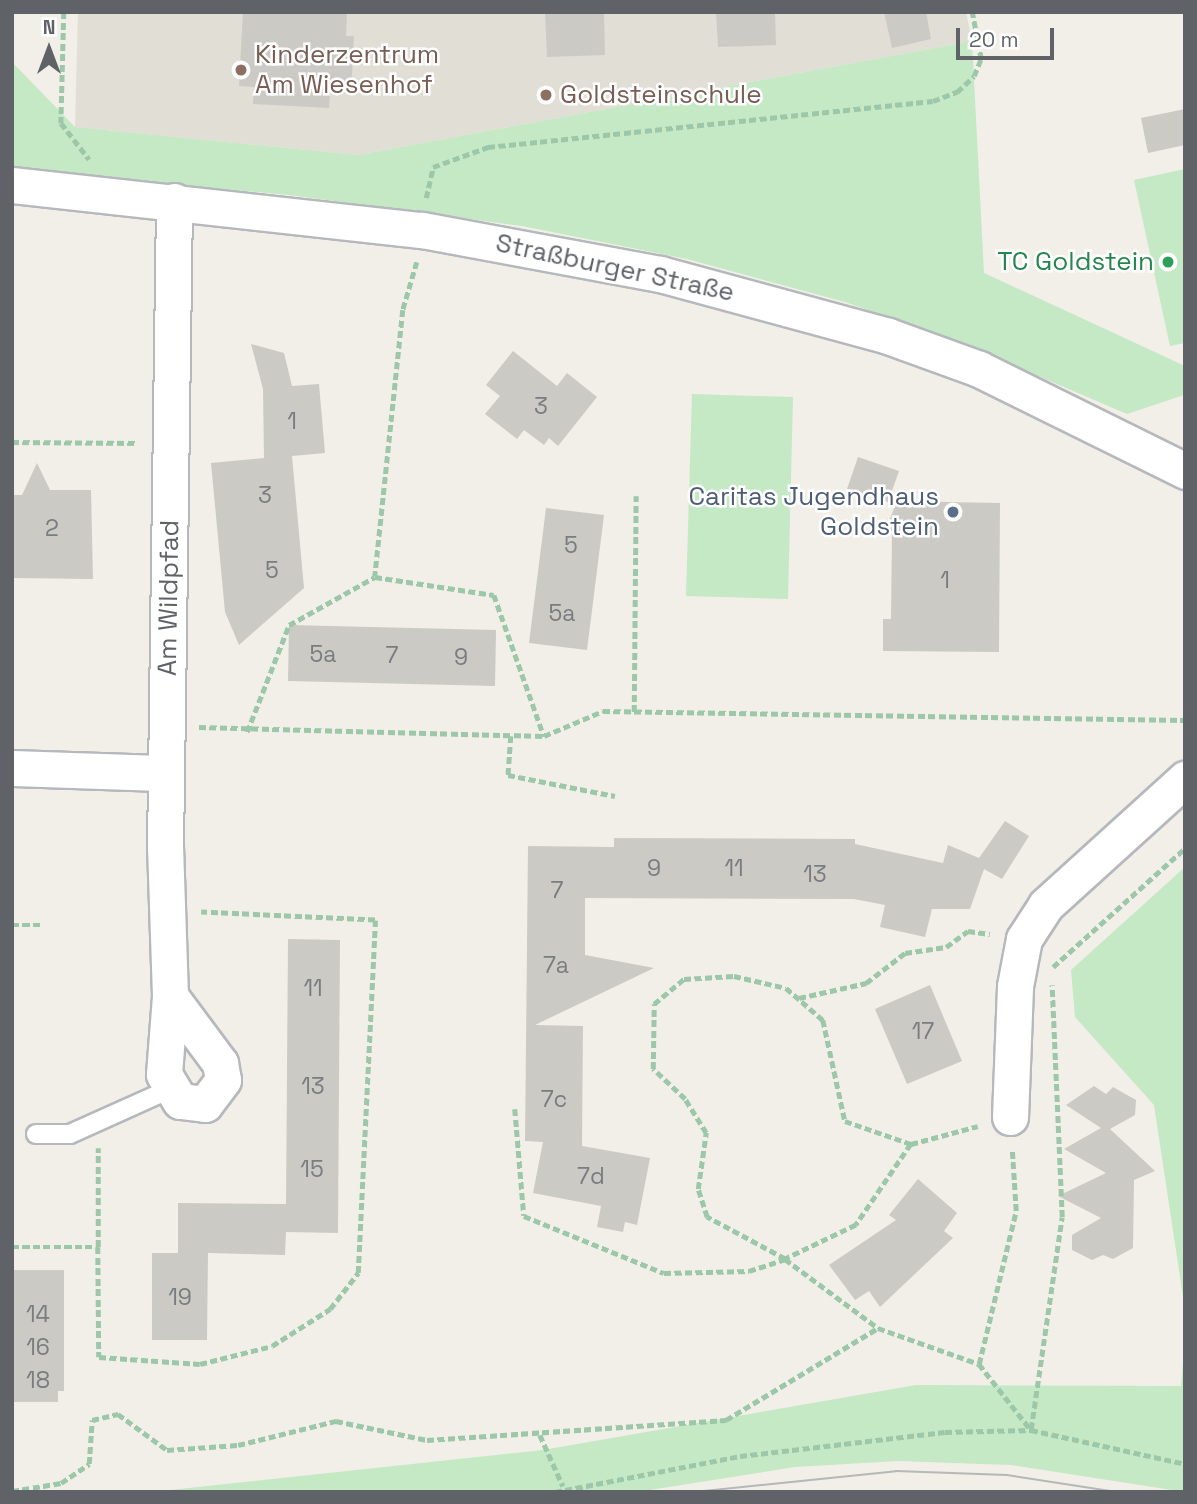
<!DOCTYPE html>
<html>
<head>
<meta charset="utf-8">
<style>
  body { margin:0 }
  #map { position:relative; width:1197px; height:1504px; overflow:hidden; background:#f1efe8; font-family:"Space Grotesk",sans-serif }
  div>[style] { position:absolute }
  .education>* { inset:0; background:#e1ded6 }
  .green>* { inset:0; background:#c5e8c5 }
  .building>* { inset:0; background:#cccac5 }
  .path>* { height:4.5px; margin-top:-2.25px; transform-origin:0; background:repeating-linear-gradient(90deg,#9cc7a9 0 7px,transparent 0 10.5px) }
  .roads { filter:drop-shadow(2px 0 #b5b8bc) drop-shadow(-2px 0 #b5b8bc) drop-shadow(0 2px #b5b8bc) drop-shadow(0 -2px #b5b8bc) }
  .lane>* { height:18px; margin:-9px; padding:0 9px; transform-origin:9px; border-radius:9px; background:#fff }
  .street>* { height:35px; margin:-17.5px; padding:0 17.5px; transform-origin:17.5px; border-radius:17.5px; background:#fff }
  .tram>* { height:2px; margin:-1px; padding:0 1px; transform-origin:1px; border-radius:1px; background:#b6b7b8 }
  .dots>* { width:19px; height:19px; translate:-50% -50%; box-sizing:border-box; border:4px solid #fff; border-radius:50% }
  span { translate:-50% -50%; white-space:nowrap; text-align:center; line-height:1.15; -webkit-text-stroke:5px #fff; paint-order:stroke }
  .number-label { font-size:23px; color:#7a7d7f }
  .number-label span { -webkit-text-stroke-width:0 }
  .education-label { font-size:26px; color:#785e54 }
  .left { translate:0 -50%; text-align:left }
  .leisure-label { font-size:26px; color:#27864d }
  .right { translate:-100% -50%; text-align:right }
  .street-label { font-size:26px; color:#5f6368 }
  .service-label { font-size:26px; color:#4e5e75 }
  .frame { position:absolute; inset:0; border:14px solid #5f6368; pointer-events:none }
  .north { position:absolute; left:14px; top:14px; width:70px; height:70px; -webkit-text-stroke:5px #fff; paint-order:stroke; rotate:0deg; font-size:19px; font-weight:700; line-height:28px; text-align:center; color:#5f6368 }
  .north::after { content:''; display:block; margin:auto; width:24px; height:32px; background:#5f6368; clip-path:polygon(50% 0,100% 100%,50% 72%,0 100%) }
  .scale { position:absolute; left:956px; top:28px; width:98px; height:32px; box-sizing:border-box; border:4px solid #5f6368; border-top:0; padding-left:9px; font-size:21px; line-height:24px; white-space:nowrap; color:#5f6368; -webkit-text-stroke:5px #fff; paint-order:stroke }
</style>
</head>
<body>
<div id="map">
  <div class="education">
    <div style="clip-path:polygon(78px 12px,966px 12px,972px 41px,358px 155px,75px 127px)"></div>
  </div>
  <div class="green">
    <div style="clip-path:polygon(972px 41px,984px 273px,1185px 366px,1184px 395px,1127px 414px,956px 341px,845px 302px,687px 259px,522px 226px,289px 195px,12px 170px,12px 62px,75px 127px,358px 155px)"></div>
    <div style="clip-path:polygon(1185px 169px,1185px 343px,1170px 346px,1134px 180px)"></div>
    <div style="clip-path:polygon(692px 394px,793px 397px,788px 599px,686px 596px)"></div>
    <div style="clip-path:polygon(1185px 867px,1185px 1310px,1154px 1105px,1075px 1017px,1071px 970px)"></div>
    <div style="clip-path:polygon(1185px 1341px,1185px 1492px,1011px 1465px,898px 1461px,795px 1467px,637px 1492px,152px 1492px,543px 1450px,916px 1385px,1181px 1386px)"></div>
  </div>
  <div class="building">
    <div style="clip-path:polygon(243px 12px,347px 12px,346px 36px,354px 36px,351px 93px,330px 92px,329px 108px,253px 104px,254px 87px,239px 86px)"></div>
    <div style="clip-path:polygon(545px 12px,604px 12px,605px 55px,547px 57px)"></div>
    <div style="clip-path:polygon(716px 12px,775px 12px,776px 45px,718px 47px)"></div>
    <div style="clip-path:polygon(884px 12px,926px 12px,931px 39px,892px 48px)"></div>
    <div style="clip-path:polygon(1185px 109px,1185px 145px,1148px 153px,1141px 118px)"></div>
    <div style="clip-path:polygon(251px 344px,284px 353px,292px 386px,319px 384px,325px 453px,292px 456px,304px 588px,239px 645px,225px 612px,211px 463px,264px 458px,263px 389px)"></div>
    <div style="clip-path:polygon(513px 351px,557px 386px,567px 373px,597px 397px,558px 446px,549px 438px,544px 445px,524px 430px,517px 439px,485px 414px,500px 396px,486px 385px)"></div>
    <div style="clip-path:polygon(858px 457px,899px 471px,888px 502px,847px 489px)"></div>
    <div style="clip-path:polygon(37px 463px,50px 490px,91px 490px,93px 579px,12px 578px,12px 495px,22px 495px)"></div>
    <div style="clip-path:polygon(897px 501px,1000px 503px,999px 652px,883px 651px,883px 619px,891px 619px,892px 531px,885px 531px)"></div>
    <div style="clip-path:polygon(546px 508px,604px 515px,587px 650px,529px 643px)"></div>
    <div style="clip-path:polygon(289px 625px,496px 630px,495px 686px,288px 681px)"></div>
    <div style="clip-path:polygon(1005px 821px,1029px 836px,1002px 879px,984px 869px,970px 909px,932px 909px,925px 937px,880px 927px,885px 905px,854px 899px,585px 898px,585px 955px,654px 968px,535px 1025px,583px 1026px,582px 1146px,650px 1158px,637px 1225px,625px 1222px,623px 1232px,597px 1227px,601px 1206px,533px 1193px,543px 1142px,525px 1141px,528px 846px,614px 847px,614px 838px,855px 839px,855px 844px,943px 863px,948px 845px,979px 858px)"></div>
    <div style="clip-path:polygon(288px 939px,340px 940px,338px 1233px,286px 1232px,285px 1255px,208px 1253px,207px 1340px,152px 1340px,152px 1253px,178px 1253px,178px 1203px,286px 1204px)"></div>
    <div style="clip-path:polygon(930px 985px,962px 1061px,907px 1084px,875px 1009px)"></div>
    <div style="clip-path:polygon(1094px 1086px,1106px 1094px,1113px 1087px,1136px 1100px,1135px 1115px,1110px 1129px,1155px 1171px,1134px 1180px,1133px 1248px,1113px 1259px,1103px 1255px,1092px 1260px,1072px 1250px,1072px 1235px,1101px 1218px,1058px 1196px,1106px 1173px,1064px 1149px,1101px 1128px,1066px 1105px)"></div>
    <div style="clip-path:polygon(918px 1179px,957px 1213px,944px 1231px,953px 1238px,880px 1307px,869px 1291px,855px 1300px,829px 1265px,896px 1220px,889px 1215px)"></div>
    <div style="clip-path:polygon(12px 1270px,64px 1270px,64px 1391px,58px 1391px,58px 1402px,12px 1402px)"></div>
  </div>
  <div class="path">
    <div style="left:64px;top:12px;width:111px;rotate:91.5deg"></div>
    <div style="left:61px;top:123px;width:46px;rotate:52.1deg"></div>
    <div style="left:426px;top:198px;width:32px;rotate:-77deg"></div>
    <div style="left:433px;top:167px;width:59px;rotate:-20deg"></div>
    <div style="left:488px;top:147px;width:447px;rotate:-5.9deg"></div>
    <div style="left:933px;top:101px;width:26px;rotate:-21deg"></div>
    <div style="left:957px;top:92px;width:23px;rotate:-43deg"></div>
    <div style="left:974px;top:76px;width:18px;rotate:-68deg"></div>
    <div style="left:981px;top:59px;width:48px;rotate:-100.8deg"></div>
    <div style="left:417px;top:262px;width:50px;rotate:106.3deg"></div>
    <div style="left:403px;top:310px;width:268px;rotate:96deg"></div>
    <div style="left:375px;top:577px;width:120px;rotate:8.6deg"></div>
    <div style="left:494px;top:595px;width:150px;rotate:70.5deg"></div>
    <div style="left:12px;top:442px;width:125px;rotate:0.5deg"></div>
    <div style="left:634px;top:712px;width:216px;rotate:-89.5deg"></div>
    <div style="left:199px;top:727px;width:345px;rotate:1.5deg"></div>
    <div style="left:544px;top:736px;width:64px;rotate:-23deg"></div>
    <div style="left:603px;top:711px;width:582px;rotate:0.89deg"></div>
    <div style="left:247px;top:732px;width:115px;rotate:-68.6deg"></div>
    <div style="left:289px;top:625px;width:98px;rotate:-29.2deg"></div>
    <div style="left:511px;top:736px;width:39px;rotate:94deg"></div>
    <div style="left:508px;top:775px;width:109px;rotate:11.1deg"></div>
    <div style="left:12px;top:925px;width:28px"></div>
    <div style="left:1053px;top:967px;width:178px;rotate:-42deg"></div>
    <div style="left:734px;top:976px;width:53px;rotate:13deg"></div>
    <div style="left:786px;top:988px;width:49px;rotate:40.9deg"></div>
    <div style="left:823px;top:1020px;width:103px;rotate:77.7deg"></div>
    <div style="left:845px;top:1121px;width:70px;rotate:19.2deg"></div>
    <div style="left:911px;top:1144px;width:98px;rotate:124.2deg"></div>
    <div style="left:856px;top:1225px;width:79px;rotate:154.4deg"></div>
    <div style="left:785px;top:1259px;width:89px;rotate:-151.7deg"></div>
    <div style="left:707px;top:1217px;width:29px;rotate:-108deg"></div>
    <div style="left:698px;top:1189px;width:57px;rotate:-81.9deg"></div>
    <div style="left:706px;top:1133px;width:40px;rotate:-122deg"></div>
    <div style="left:685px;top:1099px;width:44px;rotate:-136.8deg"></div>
    <div style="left:653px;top:1069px;width:65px;rotate:-89.1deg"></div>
    <div style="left:654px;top:1004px;width:39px;rotate:-40deg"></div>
    <div style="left:684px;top:979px;width:50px;rotate:-3.4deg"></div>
    <div style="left:799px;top:998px;width:69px;rotate:-12.6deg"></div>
    <div style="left:866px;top:983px;width:49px;rotate:-37.6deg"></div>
    <div style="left:905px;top:953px;width:41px;rotate:-8.3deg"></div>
    <div style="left:946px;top:947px;width:27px;rotate:-36deg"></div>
    <div style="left:968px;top:931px;width:22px;rotate:8deg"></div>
    <div style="left:515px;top:1109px;width:107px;rotate:85.2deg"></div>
    <div style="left:524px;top:1216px;width:151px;rotate:22.2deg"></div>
    <div style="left:664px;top:1273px;width:85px;rotate:-1.3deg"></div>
    <div style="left:749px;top:1271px;width:38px;rotate:-18deg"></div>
    <div style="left:785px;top:1259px;width:116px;rotate:36.6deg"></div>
    <div style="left:911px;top:1144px;width:69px;rotate:-15deg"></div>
    <div style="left:12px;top:1247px;width:86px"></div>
    <div style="left:98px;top:1247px;width:99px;rotate:-90deg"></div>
    <div style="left:98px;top:1247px;width:110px;rotate:89.5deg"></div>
    <div style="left:99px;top:1357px;width:101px;rotate:4deg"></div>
    <div style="left:200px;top:1364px;width:74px;rotate:-14deg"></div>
    <div style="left:272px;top:1346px;width:69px;rotate:-32.5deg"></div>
    <div style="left:330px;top:1309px;width:46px;rotate:-52.1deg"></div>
    <div style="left:358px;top:1273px;width:353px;rotate:-87.2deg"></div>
    <div style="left:375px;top:920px;width:174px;rotate:-177.4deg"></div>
    <div style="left:979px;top:1364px;width:157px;rotate:-76.4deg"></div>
    <div style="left:1016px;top:1211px;width:62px;rotate:-93.7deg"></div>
    <div style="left:1031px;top:1429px;width:214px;rotate:-81.7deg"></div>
    <div style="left:1062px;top:1217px;width:232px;rotate:-92.5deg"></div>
    <div style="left:540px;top:1435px;width:56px;rotate:65.7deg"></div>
    <div style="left:12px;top:1491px;width:50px;rotate:-9.3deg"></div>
    <div style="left:61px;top:1483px;width:34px;rotate:-34deg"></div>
    <div style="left:89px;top:1464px;width:44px;rotate:-86.1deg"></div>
    <div style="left:92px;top:1420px;width:27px;rotate:-13deg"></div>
    <div style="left:118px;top:1414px;width:61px;rotate:36.3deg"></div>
    <div style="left:167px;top:1450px;width:71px;rotate:-4deg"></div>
    <div style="left:238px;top:1445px;width:101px;rotate:-13.8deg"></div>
    <div style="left:336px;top:1421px;width:93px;rotate:11.8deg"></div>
    <div style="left:427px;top:1440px;width:300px;rotate:-3.8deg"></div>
    <div style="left:726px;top:1420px;width:178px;rotate:-31.2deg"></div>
    <div style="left:878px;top:1328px;width:107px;rotate:19.6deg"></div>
    <div style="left:979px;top:1364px;width:84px;rotate:51.8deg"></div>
    <div style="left:555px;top:1492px;width:188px;rotate:-11deg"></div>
    <div style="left:740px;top:1456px;width:206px;rotate:-6.7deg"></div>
    <div style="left:945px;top:1432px;width:86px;rotate:-1.3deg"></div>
    <div style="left:1031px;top:1430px;width:158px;rotate:12.4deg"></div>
  </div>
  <div class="roads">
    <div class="lane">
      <div style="left:36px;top:1134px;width:34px"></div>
      <div style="left:70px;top:1134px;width:107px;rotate:-24.2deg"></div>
    </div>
    <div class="street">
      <div style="left:12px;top:185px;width:412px;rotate:6.3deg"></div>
      <div style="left:422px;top:230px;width:242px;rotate:10.5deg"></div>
      <div style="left:660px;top:274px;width:236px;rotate:15.2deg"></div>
      <div style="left:888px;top:336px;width:97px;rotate:19.9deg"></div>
      <div style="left:979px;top:369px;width:230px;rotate:26.3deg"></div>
      <div style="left:12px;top:768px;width:154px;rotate:1.9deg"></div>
      <div style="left:170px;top:996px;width:84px;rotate:53.3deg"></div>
      <div style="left:220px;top:1063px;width:17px;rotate:80deg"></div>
      <div style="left:223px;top:1080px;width:30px;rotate:127deg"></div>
      <div style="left:205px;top:1104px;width:25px;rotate:-173deg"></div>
      <div style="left:180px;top:1101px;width:31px;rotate:-121deg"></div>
      <div style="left:164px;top:1074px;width:78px;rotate:-85.6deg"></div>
      <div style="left:170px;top:996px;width:148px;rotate:-91.9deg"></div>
      <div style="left:165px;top:848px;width:647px;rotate:-89.2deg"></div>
      <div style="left:1010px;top:1117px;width:131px;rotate:-87.8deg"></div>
      <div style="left:1015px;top:986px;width:48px;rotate:-79.2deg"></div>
      <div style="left:1024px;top:939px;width:40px;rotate:-57.1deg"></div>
      <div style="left:1046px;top:905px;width:188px;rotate:-42.2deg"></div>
    </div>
  </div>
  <div class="tram">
    <div style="left:694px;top:1492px;width:203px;rotate:-5.9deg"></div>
    <div style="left:896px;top:1471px;width:111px;rotate:2.1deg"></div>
    <div style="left:1007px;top:1475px;width:111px;rotate:8.8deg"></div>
    <div style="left:814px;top:1492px;width:193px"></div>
  </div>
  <div class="dots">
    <div style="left:241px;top:70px;background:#8d6e63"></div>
    <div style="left:546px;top:95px;background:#8d6e63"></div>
    <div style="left:1168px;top:262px;background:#2e9e5b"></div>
    <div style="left:953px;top:512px;background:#5c6f8a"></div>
  </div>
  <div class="number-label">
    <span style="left:541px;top:406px">3</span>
    <span style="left:292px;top:421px">1</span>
    <span style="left:265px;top:495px">3</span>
    <span style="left:52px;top:528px">2</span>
    <span style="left:571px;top:545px">5</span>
    <span style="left:272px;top:570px">5</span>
    <span style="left:945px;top:580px">1</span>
    <span style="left:562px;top:613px">5a</span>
    <span style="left:323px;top:654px">5a</span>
    <span style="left:392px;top:655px">7</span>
    <span style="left:461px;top:657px">9</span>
    <span style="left:654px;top:868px">9</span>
    <span style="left:734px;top:868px">11</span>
    <span style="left:815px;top:874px">13</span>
    <span style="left:557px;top:890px">7</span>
    <span style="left:556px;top:965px">7a</span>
    <span style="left:313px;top:988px">11</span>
    <span style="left:923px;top:1031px">17</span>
    <span style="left:313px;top:1086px">13</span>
    <span style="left:554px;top:1099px">7c</span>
    <span style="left:312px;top:1169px">15</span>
    <span style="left:591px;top:1176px">7d</span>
    <span style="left:180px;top:1297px">19</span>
    <span style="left:38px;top:1314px">14</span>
    <span style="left:38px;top:1347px">16</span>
    <span style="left:38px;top:1380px">18</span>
  </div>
  <div class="education-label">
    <span class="left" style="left:255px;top:70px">Kinderzentrum<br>Am Wiesenhof</span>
    <span class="left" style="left:560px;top:95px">Goldsteinschule</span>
  </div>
  <div class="leisure-label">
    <span class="right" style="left:1154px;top:262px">TC Goldstein</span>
  </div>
  <div class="street-label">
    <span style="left:615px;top:268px;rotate:12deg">Straßburger Straße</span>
    <span style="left:169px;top:598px;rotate:-89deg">Am Wildpfad</span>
  </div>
  <div class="service-label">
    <span class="right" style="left:939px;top:512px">Caritas Jugendhaus<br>Goldstein</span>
  </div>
  <div class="frame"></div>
  <div class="north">N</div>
  <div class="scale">20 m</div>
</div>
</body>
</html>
